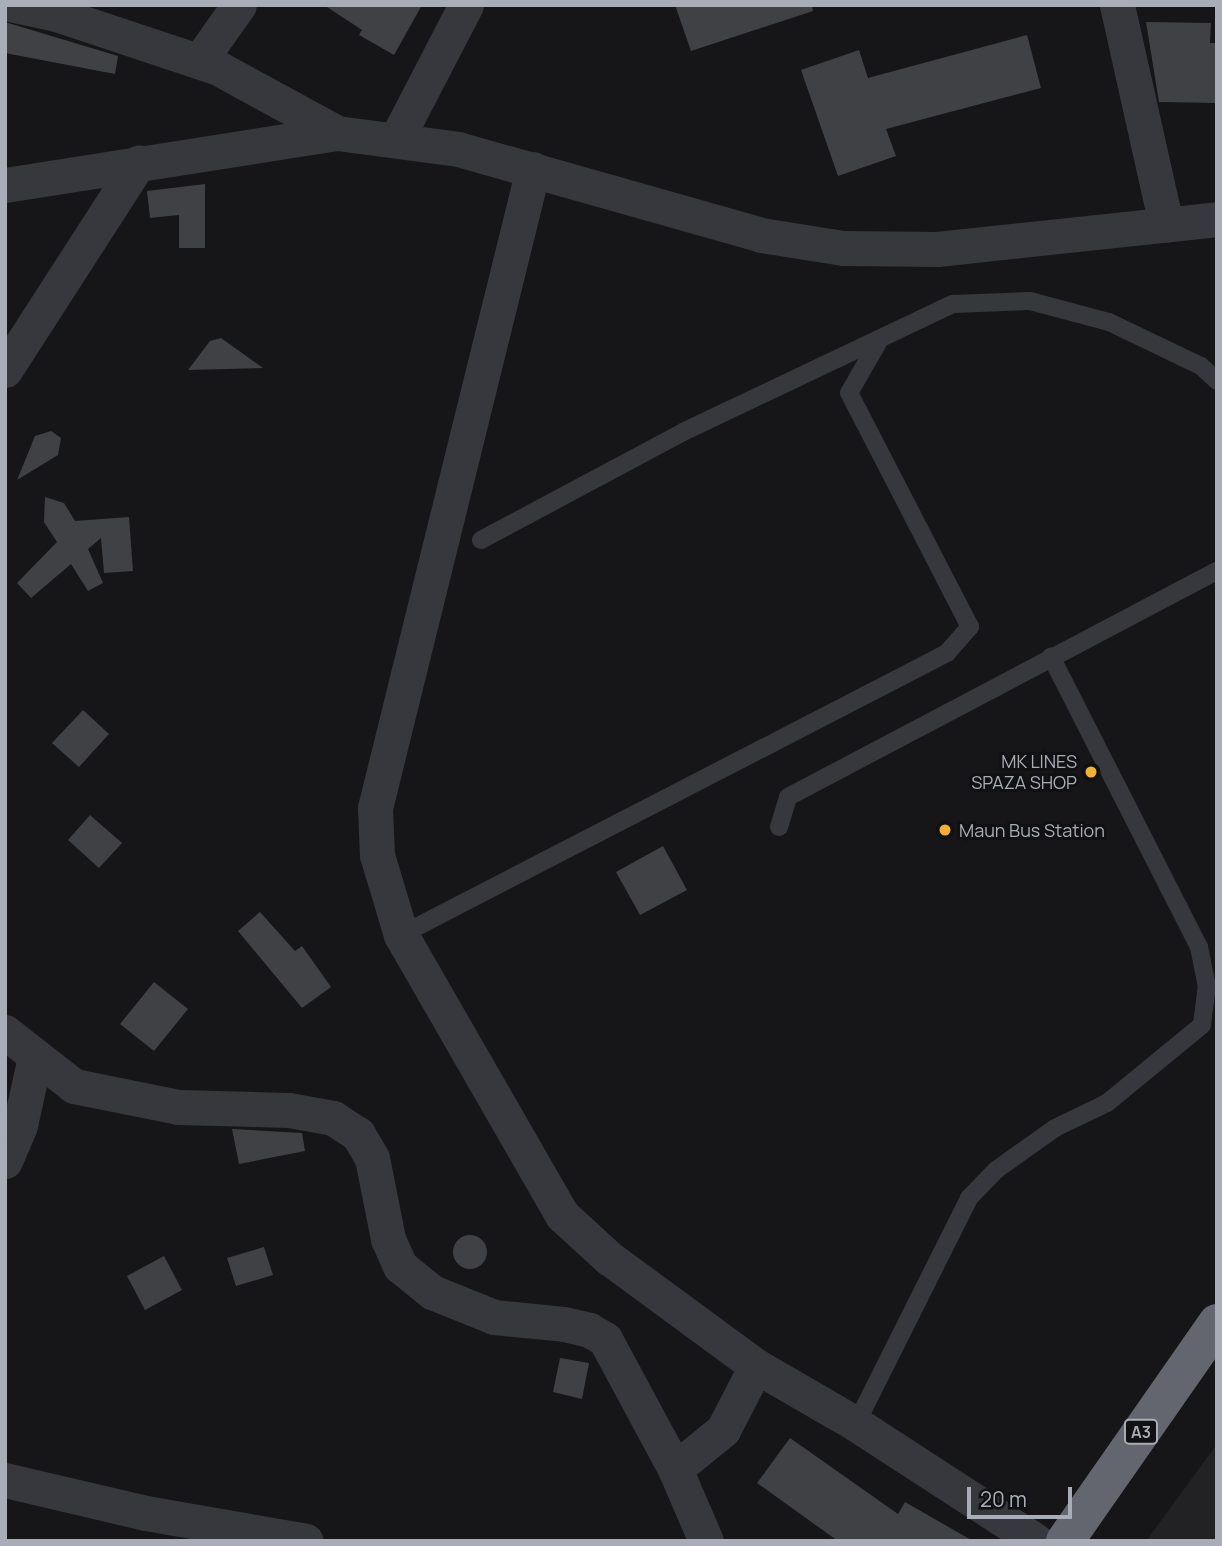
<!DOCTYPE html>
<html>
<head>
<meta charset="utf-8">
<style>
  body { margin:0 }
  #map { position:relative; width:1222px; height:1546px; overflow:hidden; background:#161618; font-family:Manrope,sans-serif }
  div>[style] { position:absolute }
  .built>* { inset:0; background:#222225 }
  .building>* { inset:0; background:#404145 }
  .round { border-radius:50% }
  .lane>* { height:18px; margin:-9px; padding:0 9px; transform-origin:9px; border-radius:9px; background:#37383d }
  .street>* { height:35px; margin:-17.5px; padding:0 17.5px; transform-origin:17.5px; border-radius:17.5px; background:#37383d }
  .highway>* { height:38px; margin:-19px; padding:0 19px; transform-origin:19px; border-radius:19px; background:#63666e }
  .dots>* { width:19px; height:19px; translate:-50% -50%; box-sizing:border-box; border:4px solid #111113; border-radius:50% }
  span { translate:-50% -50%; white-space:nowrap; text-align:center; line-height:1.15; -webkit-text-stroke:6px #111113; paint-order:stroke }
  .shield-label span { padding:2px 5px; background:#111113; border:2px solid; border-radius:5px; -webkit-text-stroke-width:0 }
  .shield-label { font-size:16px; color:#a8adb8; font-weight:700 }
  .poi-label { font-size:18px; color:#a8adb8 }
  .right { translate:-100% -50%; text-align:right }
  .left { translate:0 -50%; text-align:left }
  .frame { position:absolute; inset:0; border:7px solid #a8adb8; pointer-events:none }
  .scale { position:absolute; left:967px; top:1487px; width:105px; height:32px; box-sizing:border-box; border:4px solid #a8adb8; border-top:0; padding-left:9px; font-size:21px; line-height:24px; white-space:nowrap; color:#a8adb8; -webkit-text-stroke:5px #111113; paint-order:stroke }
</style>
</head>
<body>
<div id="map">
  <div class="built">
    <div style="clip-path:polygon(1217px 1444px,1217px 1541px,1146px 1541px)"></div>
  </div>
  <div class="building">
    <div style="clip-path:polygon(324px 5px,422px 5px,394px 55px,359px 35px,362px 30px)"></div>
    <div style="clip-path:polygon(675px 5px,812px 5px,813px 11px,691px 51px)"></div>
    <div style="clip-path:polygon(5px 22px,118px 56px,115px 74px,5px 53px)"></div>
    <div style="clip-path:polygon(1146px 22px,1211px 23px,1210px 43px,1217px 43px,1217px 103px,1159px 102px)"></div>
    <div style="clip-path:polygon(1027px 35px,1041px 88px,886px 129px,896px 156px,838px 176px,801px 70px,859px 50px,868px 78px)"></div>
    <div style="clip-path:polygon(205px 184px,205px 248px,179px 248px,179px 215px,150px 218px,147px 191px)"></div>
    <div style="clip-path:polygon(221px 338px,263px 368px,188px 370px,210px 341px)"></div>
    <div style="clip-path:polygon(51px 431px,61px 438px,58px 455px,17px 480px,35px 436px)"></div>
    <div style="clip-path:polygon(45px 497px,64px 503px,75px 521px,129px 517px,133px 571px,104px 573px,101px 538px,88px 549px,103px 583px,88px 591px,71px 564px,31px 598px,17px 583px,57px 542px,44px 522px)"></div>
    <div style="clip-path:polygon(83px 710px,109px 734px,79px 767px,52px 743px)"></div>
    <div style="clip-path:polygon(90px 815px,122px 843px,99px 868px,68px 840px)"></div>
    <div style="clip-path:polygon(663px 846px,687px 890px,640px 915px,616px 872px)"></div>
    <div style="clip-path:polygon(260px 912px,295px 951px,302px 946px,331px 987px,302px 1008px,238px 931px)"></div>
    <div style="clip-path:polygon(154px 982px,188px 1009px,154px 1051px,120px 1024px)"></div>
    <div style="clip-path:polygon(232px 1129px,302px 1133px,305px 1151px,239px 1164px)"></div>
    <div class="round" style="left:453px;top:1235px;width:34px;height:34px"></div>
    <div style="clip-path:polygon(264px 1247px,273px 1275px,236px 1286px,227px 1258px)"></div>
    <div style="clip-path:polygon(164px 1256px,182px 1290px,145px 1310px,127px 1276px)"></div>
    <div style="clip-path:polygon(560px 1358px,589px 1363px,582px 1399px,553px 1392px)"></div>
    <div style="clip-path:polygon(790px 1438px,898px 1514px,905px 1502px,973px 1541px,838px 1541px,757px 1483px)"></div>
  </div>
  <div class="lane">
    <div style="left:481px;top:540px;width:229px;rotate:-28.1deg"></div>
    <div style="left:683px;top:432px;width:299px;rotate:-25.4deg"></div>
    <div style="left:953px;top:304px;width:77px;rotate:-2.2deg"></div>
    <div style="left:1030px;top:301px;width:82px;rotate:14.9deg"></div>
    <div style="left:1109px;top:322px;width:102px;rotate:25.6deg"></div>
    <div style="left:1201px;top:366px;width:22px;rotate:43deg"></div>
    <div style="left:779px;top:827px;width:31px;rotate:-73deg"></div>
    <div style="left:788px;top:797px;width:485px;rotate:-27.8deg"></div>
    <div style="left:401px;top:935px;width:615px;rotate:-27.32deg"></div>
    <div style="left:947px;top:653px;width:35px;rotate:-49deg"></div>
    <div style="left:970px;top:627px;width:263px;rotate:-117.3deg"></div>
    <div style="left:849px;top:393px;width:62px;rotate:-60.1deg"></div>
    <div style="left:856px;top:1424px;width:253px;rotate:-63.4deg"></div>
    <div style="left:969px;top:1198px;width:39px;rotate:-46deg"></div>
    <div style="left:996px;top:1170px;width:72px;rotate:-35.4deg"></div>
    <div style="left:1055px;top:1128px;width:58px;rotate:-25.7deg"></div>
    <div style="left:1107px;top:1103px;width:123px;rotate:-39.4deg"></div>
    <div style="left:1202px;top:1025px;width:38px;rotate:-83deg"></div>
    <div style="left:1207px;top:987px;width:41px;rotate:-101.3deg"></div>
    <div style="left:1199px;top:947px;width:326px;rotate:-117deg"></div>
  </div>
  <div class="street">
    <div style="left:14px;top:5px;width:43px;rotate:12.1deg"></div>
    <div style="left:56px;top:14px;width:171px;rotate:18.4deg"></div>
    <div style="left:218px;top:68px;width:136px;rotate:28.6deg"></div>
    <div style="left:1117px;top:5px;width:225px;rotate:77.4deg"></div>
    <div style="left:200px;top:60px;width:67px;rotate:-54.7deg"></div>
    <div style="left:397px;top:138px;width:150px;rotate:-62.6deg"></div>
    <div style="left:533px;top:169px;width:658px;rotate:103.89deg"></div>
    <div style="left:375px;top:808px;width:47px;rotate:87.6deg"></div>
    <div style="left:377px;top:855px;width:84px;rotate:73.3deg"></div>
    <div style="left:401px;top:935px;width:323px;rotate:60.1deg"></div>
    <div style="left:562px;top:1215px;width:64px;rotate:42.5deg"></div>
    <div style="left:609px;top:1258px;width:182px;rotate:36.3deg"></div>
    <div style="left:756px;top:1366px;width:116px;rotate:30.1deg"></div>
    <div style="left:856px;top:1424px;width:215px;rotate:33deg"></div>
    <div style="left:5px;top:185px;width:336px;rotate:-8.9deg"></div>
    <div style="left:337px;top:133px;width:122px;rotate:7.5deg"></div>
    <div style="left:458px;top:149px;width:315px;rotate:15.8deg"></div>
    <div style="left:761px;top:235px;width:83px;rotate:9deg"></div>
    <div style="left:843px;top:248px;width:94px;rotate:0.6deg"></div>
    <div style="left:937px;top:249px;width:282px;rotate:-6.1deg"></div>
    <div style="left:5px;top:370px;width:247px;rotate:-57.2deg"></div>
    <div style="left:5px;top:1032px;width:88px;rotate:38deg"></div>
    <div style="left:74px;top:1086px;width:106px;rotate:11.4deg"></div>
    <div style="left:178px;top:1107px;width:111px;rotate:1.5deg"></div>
    <div style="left:289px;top:1110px;width:45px;rotate:10.3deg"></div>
    <div style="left:333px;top:1118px;width:30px;rotate:33deg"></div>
    <div style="left:358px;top:1134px;width:28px;rotate:60deg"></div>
    <div style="left:372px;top:1158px;width:83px;rotate:78.8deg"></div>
    <div style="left:388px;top:1239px;width:30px;rotate:66deg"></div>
    <div style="left:400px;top:1266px;width:41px;rotate:39.1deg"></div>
    <div style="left:432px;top:1292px;width:67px;rotate:22deg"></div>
    <div style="left:494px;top:1317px;width:70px;rotate:5.7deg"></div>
    <div style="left:564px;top:1324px;width:26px;rotate:13deg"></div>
    <div style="left:589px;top:1330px;width:18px;rotate:29deg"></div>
    <div style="left:605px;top:1339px;width:148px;rotate:61.7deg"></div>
    <div style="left:675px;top:1469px;width:62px;rotate:-39.1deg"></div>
    <div style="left:723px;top:1430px;width:72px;rotate:-62.7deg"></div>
    <div style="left:5px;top:1161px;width:39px;rotate:-67deg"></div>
    <div style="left:20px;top:1125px;width:70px;rotate:-77.6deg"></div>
    <div style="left:675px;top:1469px;width:78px;rotate:66.7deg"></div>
    <div style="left:5px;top:1480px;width:145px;rotate:13.2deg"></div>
    <div style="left:146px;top:1513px;width:162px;rotate:9.9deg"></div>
  </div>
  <div class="highway">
    <div style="left:1065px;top:1541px;width:266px;rotate:-55.1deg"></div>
  </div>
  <div class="dots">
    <div style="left:1091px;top:772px;background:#f2b134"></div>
    <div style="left:945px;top:830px;background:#f2b134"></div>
  </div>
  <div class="shield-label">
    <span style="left:1141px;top:1432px">A3</span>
  </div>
  <div class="poi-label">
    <span class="right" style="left:1077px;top:772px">MK LINES<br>SPAZA SHOP</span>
    <span class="left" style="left:959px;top:830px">Maun Bus Station</span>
  </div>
  <div class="frame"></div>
  <div class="scale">20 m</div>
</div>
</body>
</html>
